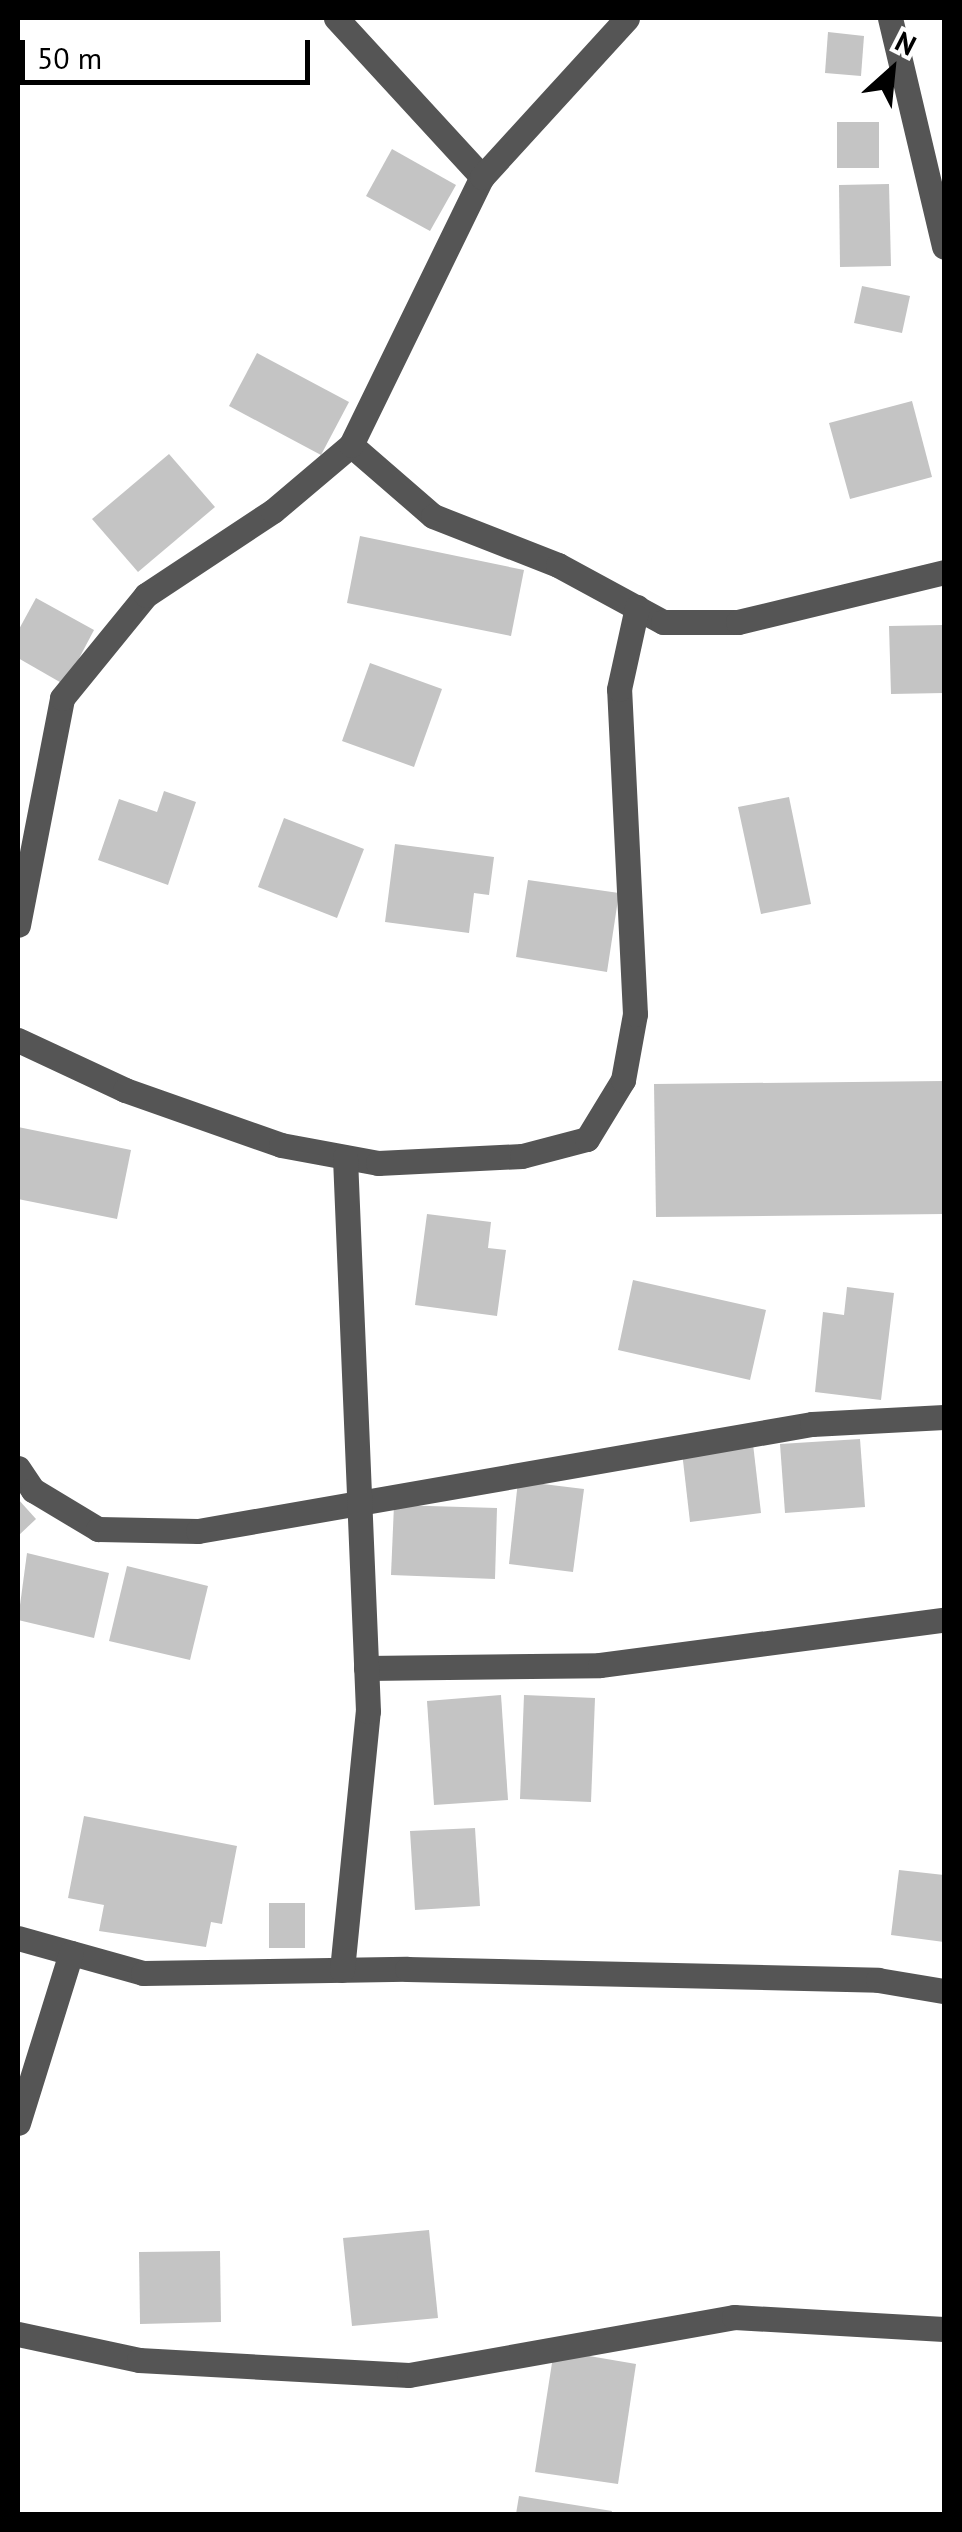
<!DOCTYPE html>
<html>
<head>
<meta charset="utf-8">
<style>
  body { margin:0 }
  #map { position:relative; width:962px; height:2532px; overflow:hidden; background:#fff; font-family:"PT Sans",sans-serif }
  div>[style] { position:absolute }
  .building>* { inset:0; background:#c4c4c4 }
  .minor>* { height:25px; margin:-12.5px; padding:0 12.5px; transform-origin:12.5px; border-radius:12.5px; background:#555 }
  span { translate:-50% -50%; white-space:nowrap; text-align:center; line-height:1.15; -webkit-text-stroke:10px #fff; paint-order:stroke }
  .frame { position:absolute; inset:0; border:20px solid #000; pointer-events:none }
  .north { position:absolute; left:842px; top:20px; width:100px; height:100px; -webkit-text-stroke:8px #fff; paint-order:stroke; rotate:27deg; font-size:28px; font-weight:700; line-height:40px; text-align:center; color:#000 }
  .north::after { content:''; display:block; margin:auto; width:35px; height:45px; background:#000; clip-path:polygon(50% 0,100% 100%,50% 72%,0 100%) }
  .scale { position:absolute; left:20px; top:40px; width:290px; height:45px; box-sizing:border-box; border:5px solid #000; border-top:0; padding-left:12px; font-size:30px; line-height:35px; white-space:nowrap; color:#000; -webkit-text-stroke:8px #fff; paint-order:stroke }
</style>
</head>
<body>
<div id="map">
  <div class="building">
    <div style="clip-path:polygon(828px 32px,864px 36px,861px 76px,825px 73px)"></div>
    <div style="clip-path:polygon(837px 122px,879px 122px,879px 168px,837px 168px)"></div>
    <div style="clip-path:polygon(392px 149px,456px 185px,430px 231px,366px 196px)"></div>
    <div style="clip-path:polygon(889px 184px,891px 266px,840px 267px,839px 185px)"></div>
    <div style="clip-path:polygon(862px 286px,910px 296px,902px 333px,854px 323px)"></div>
    <div style="clip-path:polygon(257px 353px,349px 402px,321px 455px,229px 406px)"></div>
    <div style="clip-path:polygon(912px 401px,932px 477px,850px 499px,829px 423px)"></div>
    <div style="clip-path:polygon(169px 454px,215px 507px,138px 572px,92px 519px)"></div>
    <div style="clip-path:polygon(360px 536px,524px 570px,511px 636px,347px 603px)"></div>
    <div style="clip-path:polygon(36px 598px,94px 630px,65px 685px,18px 658px,18px 631px)"></div>
    <div style="clip-path:polygon(944px 625px,944px 693px,891px 694px,889px 626px)"></div>
    <div style="clip-path:polygon(370px 663px,442px 689px,414px 767px,342px 741px)"></div>
    <div style="clip-path:polygon(164px 791px,196px 802px,168px 885px,98px 860px,119px 799px,157px 812px)"></div>
    <div style="clip-path:polygon(789px 797px,811px 904px,761px 914px,738px 807px)"></div>
    <div style="clip-path:polygon(284px 818px,364px 849px,337px 918px,258px 887px)"></div>
    <div style="clip-path:polygon(395px 844px,494px 857px,489px 895px,474px 893px,469px 933px,385px 922px)"></div>
    <div style="clip-path:polygon(528px 880px,619px 893px,607px 972px,516px 957px)"></div>
    <div style="clip-path:polygon(944px 1081px,944px 1214px,656px 1217px,654px 1084px)"></div>
    <div style="clip-path:polygon(18px 1127px,131px 1150px,117px 1219px,18px 1199px)"></div>
    <div style="clip-path:polygon(427px 1214px,491px 1222px,488px 1248px,506px 1250px,497px 1316px,415px 1305px)"></div>
    <div style="clip-path:polygon(633px 1280px,766px 1310px,750px 1380px,618px 1350px)"></div>
    <div style="clip-path:polygon(847px 1287px,894px 1293px,881px 1400px,815px 1392px,823px 1312px,844px 1315px)"></div>
    <div style="clip-path:polygon(860px 1439px,865px 1507px,785px 1513px,780px 1444px)"></div>
    <div style="clip-path:polygon(753px 1444px,761px 1513px,690px 1522px,682px 1452px)"></div>
    <div style="clip-path:polygon(518px 1481px,584px 1489px,573px 1572px,509px 1564px)"></div>
    <div style="clip-path:polygon(18px 1499px,36px 1519px,18px 1536px)"></div>
    <div style="clip-path:polygon(394px 1505px,497px 1508px,495px 1579px,391px 1575px)"></div>
    <div style="clip-path:polygon(27px 1553px,109px 1573px,94px 1638px,18px 1620px)"></div>
    <div style="clip-path:polygon(127px 1566px,208px 1586px,190px 1660px,109px 1641px)"></div>
    <div style="clip-path:polygon(501px 1695px,508px 1800px,434px 1805px,427px 1701px)"></div>
    <div style="clip-path:polygon(524px 1695px,595px 1698px,591px 1802px,520px 1799px)"></div>
    <div style="clip-path:polygon(84px 1816px,237px 1846px,222px 1924px,211px 1922px,206px 1947px,99px 1931px,104px 1905px,68px 1898px)"></div>
    <div style="clip-path:polygon(475px 1828px,480px 1906px,415px 1910px,410px 1831px)"></div>
    <div style="clip-path:polygon(899px 1870px,944px 1875px,944px 1942px,891px 1935px)"></div>
    <div style="clip-path:polygon(269px 1903px,305px 1903px,305px 1948px,269px 1948px)"></div>
    <div style="clip-path:polygon(429px 2230px,438px 2318px,352px 2326px,343px 2238px)"></div>
    <div style="clip-path:polygon(220px 2251px,221px 2322px,140px 2324px,139px 2252px)"></div>
    <div style="clip-path:polygon(554px 2350px,636px 2364px,618px 2484px,535px 2472px)"></div>
    <div style="clip-path:polygon(519px 2496px,612px 2511px,611px 2514px,516px 2514px)"></div>
  </div>
  <div class="minor">
    <div style="left:336px;top:18px;width:216px;rotate:47.4deg"></div>
    <div style="left:890px;top:18px;width:235px;rotate:76.7deg"></div>
    <div style="left:351px;top:445px;width:108px;rotate:40.9deg"></div>
    <div style="left:433px;top:516px;width:134px;rotate:21.4deg"></div>
    <div style="left:558px;top:565px;width:119px;rotate:28.5deg"></div>
    <div style="left:663px;top:622px;width:75px"></div>
    <div style="left:738px;top:622px;width:212px;rotate:-13.6deg"></div>
    <div style="left:18px;top:925px;width:231px;rotate:-79deg"></div>
    <div style="left:62px;top:698px;width:133px;rotate:-50.8deg"></div>
    <div style="left:146px;top:595px;width:152px;rotate:-33.5deg"></div>
    <div style="left:273px;top:511px;width:102px;rotate:-40.2deg"></div>
    <div style="left:351px;top:445px;width:298px;rotate:-64deg"></div>
    <div style="left:482px;top:177px;width:215px;rotate:-47.6deg"></div>
    <div style="left:18px;top:1040px;width:118px;rotate:25deg"></div>
    <div style="left:125px;top:1090px;width:165px;rotate:19.4deg"></div>
    <div style="left:281px;top:1145px;width:99px;rotate:10.5deg"></div>
    <div style="left:378px;top:1163px;width:144px;rotate:-2.8deg"></div>
    <div style="left:522px;top:1156px;width:67px;rotate:-14.7deg"></div>
    <div style="left:587px;top:1139px;width:69px;rotate:-58.6deg"></div>
    <div style="left:623px;top:1080px;width:67px;rotate:-79.7deg"></div>
    <div style="left:635px;top:1014px;width:325px;rotate:-92.8deg"></div>
    <div style="left:619px;top:689px;width:84px;rotate:-77.6deg"></div>
    <div style="left:18px;top:1468px;width:27px;rotate:56deg"></div>
    <div style="left:33px;top:1490px;width:76px;rotate:31deg"></div>
    <div style="left:98px;top:1529px;width:100px;rotate:1.1deg"></div>
    <div style="left:198px;top:1531px;width:623px;rotate:-9.89deg"></div>
    <div style="left:812px;top:1424px;width:132px;rotate:-3deg"></div>
    <div style="left:366px;top:1668px;width:234px;rotate:-0.7deg"></div>
    <div style="left:600px;top:1665px;width:347px;rotate:-7.5deg"></div>
    <div style="left:18px;top:1938px;width:130px;rotate:15.6deg"></div>
    <div style="left:143px;top:1973px;width:264px;rotate:-0.9deg"></div>
    <div style="left:407px;top:1969px;width:471px;rotate:1.3deg"></div>
    <div style="left:878px;top:1980px;width:67px;rotate:9.5deg"></div>
    <div style="left:342px;top:1970px;width:260px;rotate:-84.3deg"></div>
    <div style="left:368px;top:1711px;width:554px;rotate:-92.38deg"></div>
    <div style="left:18px;top:2123px;width:178px;rotate:-72.7deg"></div>
    <div style="left:18px;top:2334px;width:124px;rotate:12.1deg"></div>
    <div style="left:139px;top:2360px;width:270px;rotate:3.2deg"></div>
    <div style="left:409px;top:2375px;width:330px;rotate:-10.1deg"></div>
    <div style="left:734px;top:2317px;width:210px;rotate:3.3deg"></div>
  </div>
  <div class="frame"></div>
  <div class="north">N</div>
  <div class="scale">50 m</div>
</div>
</body>
</html>
